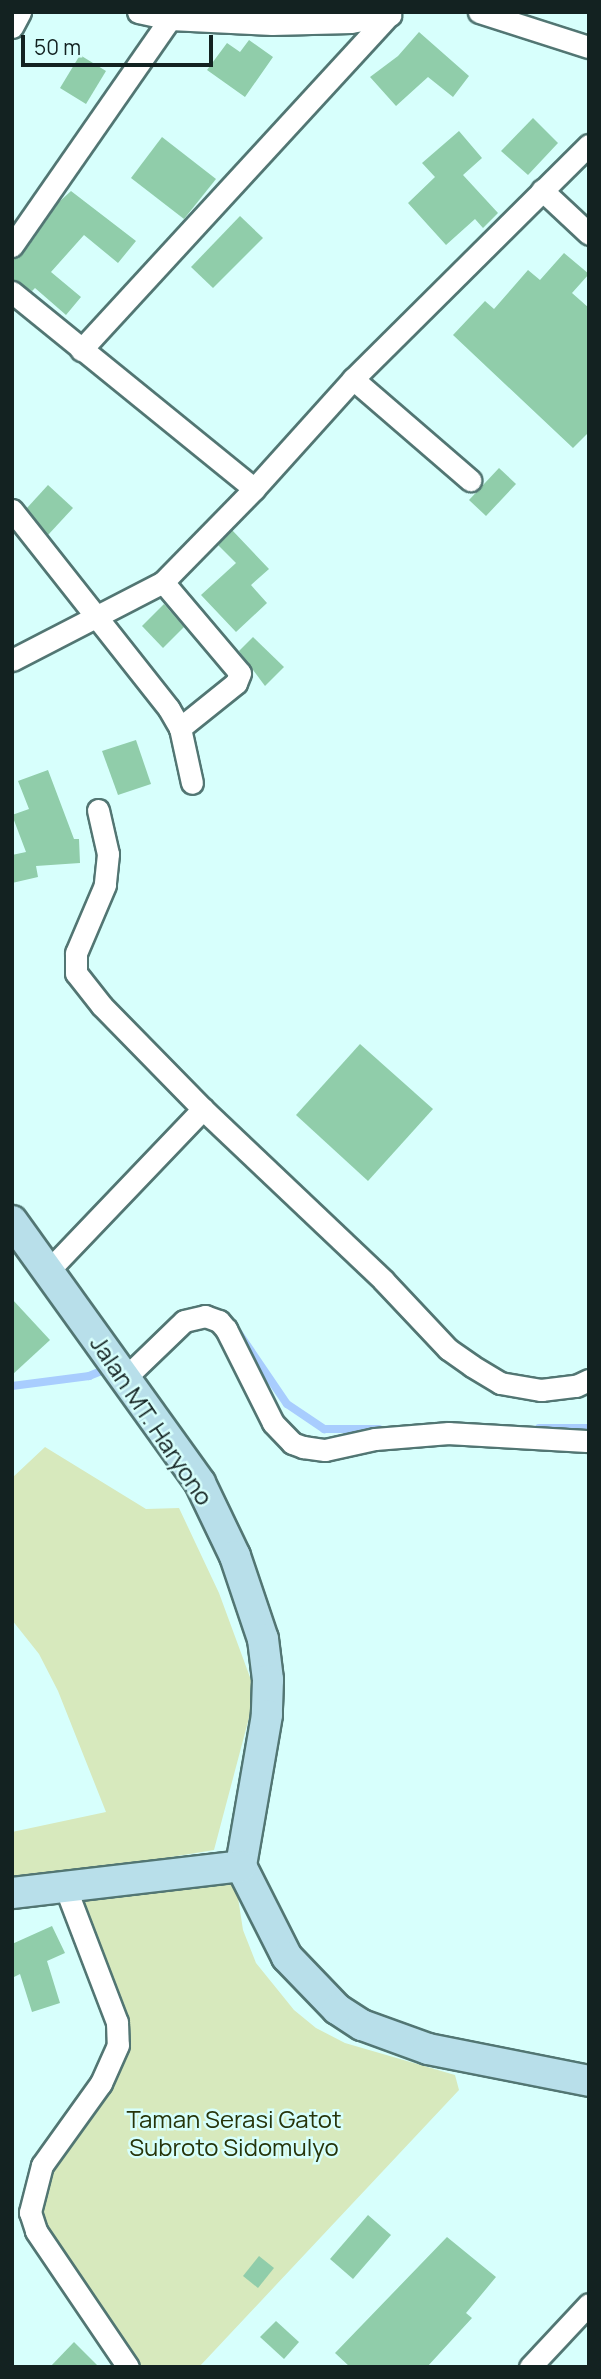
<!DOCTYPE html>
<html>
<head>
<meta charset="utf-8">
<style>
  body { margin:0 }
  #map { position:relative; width:601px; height:2379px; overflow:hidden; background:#d7fffc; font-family:Manrope,sans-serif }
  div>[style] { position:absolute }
  .green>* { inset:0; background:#d7e9bd }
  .stream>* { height:8px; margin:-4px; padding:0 4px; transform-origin:4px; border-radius:4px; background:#a8cdfe }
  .building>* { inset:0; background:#90cdaa }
  .roads { filter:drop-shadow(2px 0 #527673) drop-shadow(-2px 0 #527673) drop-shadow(0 2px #527673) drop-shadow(0 -2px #527673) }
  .street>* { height:21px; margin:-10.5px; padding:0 10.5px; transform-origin:10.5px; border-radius:10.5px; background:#fff }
  .secondary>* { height:30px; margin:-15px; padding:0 15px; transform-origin:15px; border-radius:15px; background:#b8dfea }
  span { translate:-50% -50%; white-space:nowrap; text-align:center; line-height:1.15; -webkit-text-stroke:5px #d7fffc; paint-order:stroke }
  .street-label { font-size:24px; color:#132221 }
  .park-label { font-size:24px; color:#26340a }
  .frame { position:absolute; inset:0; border:14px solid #132221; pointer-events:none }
  .scale { position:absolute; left:21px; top:35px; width:192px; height:32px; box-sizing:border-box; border:4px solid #132221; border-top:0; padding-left:9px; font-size:21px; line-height:24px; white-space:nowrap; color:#132221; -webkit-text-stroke:5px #d7fffc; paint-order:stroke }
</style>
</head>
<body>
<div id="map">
  <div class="green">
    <div style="clip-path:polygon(45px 1447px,146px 1509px,179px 1508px,219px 1593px,251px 1680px,250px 1714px,214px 1850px,12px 1883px,12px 1832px,106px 1812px,58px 1691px,39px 1654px,12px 1620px,12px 1478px)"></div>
    <div style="clip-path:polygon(234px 1872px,243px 1930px,256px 1963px,294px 2010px,316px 2028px,345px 2043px,455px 2075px,459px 2090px,199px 2367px,140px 2367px,47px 2235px,36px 2209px,43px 2176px,66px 2139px,121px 2017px,67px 1890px)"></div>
  </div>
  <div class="stream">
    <div style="left:238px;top:1332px;width:87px;rotate:55.8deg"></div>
    <div style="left:287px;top:1404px;width:45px;rotate:34deg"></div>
    <div style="left:324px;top:1429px;width:55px"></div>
    <div style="left:12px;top:1386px;width:78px;rotate:-7.4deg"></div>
    <div style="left:89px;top:1376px;width:22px;rotate:-22deg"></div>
    <div style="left:539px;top:1428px;width:50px"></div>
  </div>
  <div class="building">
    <div style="clip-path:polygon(419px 32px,469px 76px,453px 97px,428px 77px,396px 106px,370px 77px,398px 56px)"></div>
    <div style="clip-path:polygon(249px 40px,273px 57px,245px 97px,207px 70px,227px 43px,240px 52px)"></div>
    <div style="clip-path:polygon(80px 55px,106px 71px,86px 104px,60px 88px)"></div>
    <div style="clip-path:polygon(533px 118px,558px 143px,528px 175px,501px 151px)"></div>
    <div style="clip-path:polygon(459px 131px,482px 158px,463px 175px,498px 213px,483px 228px,475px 219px,446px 245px,408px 203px,435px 177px,422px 163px)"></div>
    <div style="clip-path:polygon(162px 137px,216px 179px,184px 219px,131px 178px)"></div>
    <div style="clip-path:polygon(71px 191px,136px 241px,118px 263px,84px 235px,51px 272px,81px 297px,66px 315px,35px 288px,32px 291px,12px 279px,12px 259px,23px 254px,59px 202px)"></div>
    <div style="clip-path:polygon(240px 216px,263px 238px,213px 288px,191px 267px)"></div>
    <div style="clip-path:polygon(564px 253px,589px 274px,572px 293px,589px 308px,589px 432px,573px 448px,453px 335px,485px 301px,494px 309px,528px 270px,540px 280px)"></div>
    <div style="clip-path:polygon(499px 468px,516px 484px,486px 516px,469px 500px)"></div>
    <div style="clip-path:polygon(48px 485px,73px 508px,48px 535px,27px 508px)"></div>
    <div style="clip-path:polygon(232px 530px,269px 569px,251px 585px,267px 603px,236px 632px,201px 595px,236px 563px,218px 545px)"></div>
    <div style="clip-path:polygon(164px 604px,184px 627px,163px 648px,142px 626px)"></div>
    <div style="clip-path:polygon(253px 637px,284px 667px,265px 686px,239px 651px)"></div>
    <div style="clip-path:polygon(136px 740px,151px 784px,118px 795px,102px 751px)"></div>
    <div style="clip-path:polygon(48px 770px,74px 839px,79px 839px,80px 863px,36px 866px,38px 877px,12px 883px,12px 855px,26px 852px,12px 815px,29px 809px,18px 781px)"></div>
    <div style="clip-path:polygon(360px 1044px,433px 1109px,368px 1181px,296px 1115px)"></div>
    <div style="clip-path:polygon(12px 1299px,50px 1340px,12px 1375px)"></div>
    <div style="clip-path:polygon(52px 1926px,65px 1953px,47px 1961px,60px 2003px,32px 2012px,20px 1974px,12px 1978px,12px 1944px)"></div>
    <div style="clip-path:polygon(368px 2215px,391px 2235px,353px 2279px,330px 2259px)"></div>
    <div style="clip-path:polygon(447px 2237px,496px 2277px,466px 2313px,472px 2318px,427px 2367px,350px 2367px,335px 2353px)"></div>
    <div style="clip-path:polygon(259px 2256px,274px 2268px,258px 2288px,243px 2276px)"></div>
    <div style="clip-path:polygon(276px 2321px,299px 2342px,284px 2359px,260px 2337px)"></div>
    <div style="clip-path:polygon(74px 2342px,99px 2367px,50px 2367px)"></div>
  </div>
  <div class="roads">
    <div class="street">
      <div style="left:138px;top:12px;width:33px;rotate:12deg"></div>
      <div style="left:170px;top:19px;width:102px;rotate:2.8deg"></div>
      <div style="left:272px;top:24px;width:79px;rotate:-1.5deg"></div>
      <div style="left:351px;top:22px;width:40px;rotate:-10deg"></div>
      <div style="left:479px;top:12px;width:115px;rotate:17.7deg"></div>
      <div style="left:12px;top:27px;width:17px;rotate:-62deg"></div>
      <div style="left:542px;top:190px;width:64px;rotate:43.1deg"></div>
      <div style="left:12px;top:246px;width:277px;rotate:-55.2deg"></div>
      <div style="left:12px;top:292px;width:312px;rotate:39.1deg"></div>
      <div style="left:81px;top:350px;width:455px;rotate:-47.4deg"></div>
      <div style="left:353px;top:379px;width:155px;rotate:40.8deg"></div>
      <div style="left:12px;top:510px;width:253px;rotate:51.7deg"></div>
      <div style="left:169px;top:709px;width:22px;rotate:60deg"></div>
      <div style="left:180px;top:728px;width:56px;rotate:77.7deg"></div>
      <div style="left:163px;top:582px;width:119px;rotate:49.8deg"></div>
      <div style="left:240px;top:673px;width:11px;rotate:112deg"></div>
      <div style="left:236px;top:683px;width:72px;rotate:141.2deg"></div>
      <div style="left:12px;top:660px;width:170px;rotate:-27.3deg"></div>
      <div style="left:163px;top:582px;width:130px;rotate:-45.6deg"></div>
      <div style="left:254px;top:489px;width:148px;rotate:-48deg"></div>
      <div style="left:353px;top:379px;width:332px;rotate:-44.8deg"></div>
      <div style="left:98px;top:810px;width:45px;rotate:77.2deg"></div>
      <div style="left:108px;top:854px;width:31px;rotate:96deg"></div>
      <div style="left:105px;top:885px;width:74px;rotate:113.1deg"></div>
      <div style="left:76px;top:953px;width:20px;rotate:90deg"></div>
      <div style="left:76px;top:973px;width:42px;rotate:51.8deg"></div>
      <div style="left:102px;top:1006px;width:144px;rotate:45.6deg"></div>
      <div style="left:49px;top:1270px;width:223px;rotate:-46.3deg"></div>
      <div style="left:203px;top:1109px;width:248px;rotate:43.5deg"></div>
      <div style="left:383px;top:1280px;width:95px;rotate:46.7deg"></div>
      <div style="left:448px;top:1349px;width:29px;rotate:35deg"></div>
      <div style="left:472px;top:1366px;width:33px;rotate:31deg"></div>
      <div style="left:500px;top:1383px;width:42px;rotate:9.7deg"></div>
      <div style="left:541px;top:1390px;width:35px;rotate:-7deg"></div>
      <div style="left:576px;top:1386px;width:14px;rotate:-25deg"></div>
      <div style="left:124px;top:1379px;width:83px;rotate:-44deg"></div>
      <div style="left:184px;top:1321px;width:22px;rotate:-13deg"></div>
      <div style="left:205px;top:1316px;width:15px;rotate:20deg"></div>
      <div style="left:219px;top:1321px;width:11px;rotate:49deg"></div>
      <div style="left:226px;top:1329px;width:105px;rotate:63.4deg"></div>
      <div style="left:273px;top:1423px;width:28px;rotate:46deg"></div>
      <div style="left:292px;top:1443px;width:12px;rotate:20deg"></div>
      <div style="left:303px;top:1447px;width:22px;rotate:8deg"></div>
      <div style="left:325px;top:1450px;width:51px;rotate:-12.4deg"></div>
      <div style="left:375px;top:1439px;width:74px;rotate:-4.6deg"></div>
      <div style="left:449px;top:1433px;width:140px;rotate:3.3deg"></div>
      <div style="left:64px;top:1884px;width:148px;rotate:69deg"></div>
      <div style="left:117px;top:2022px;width:23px;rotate:88deg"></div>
      <div style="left:118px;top:2045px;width:42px;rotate:114.1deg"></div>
      <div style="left:101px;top:2083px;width:101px;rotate:125.7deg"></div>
      <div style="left:42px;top:2165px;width:49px;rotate:104.3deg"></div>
      <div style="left:30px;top:2212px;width:20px;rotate:72deg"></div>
      <div style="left:36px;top:2231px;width:164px;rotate:55.9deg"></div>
      <div style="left:530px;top:2367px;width:86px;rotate:-46.9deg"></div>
    </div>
    <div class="secondary">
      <div style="left:12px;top:1221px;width:322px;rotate:54.3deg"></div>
      <div style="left:200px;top:1483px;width:81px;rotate:64.4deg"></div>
      <div style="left:235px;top:1556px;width:88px;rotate:71.4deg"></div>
      <div style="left:263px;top:1639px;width:41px;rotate:83deg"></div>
      <div style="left:268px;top:1680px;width:35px;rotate:92deg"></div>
      <div style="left:267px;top:1715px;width:153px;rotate:99.8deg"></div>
      <div style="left:241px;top:1866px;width:102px;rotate:63.2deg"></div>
      <div style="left:287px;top:1957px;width:72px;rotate:46.1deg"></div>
      <div style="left:337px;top:2009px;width:30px;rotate:33deg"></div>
      <div style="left:362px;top:2025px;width:70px;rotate:20deg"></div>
      <div style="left:428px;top:2049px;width:164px;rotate:11.2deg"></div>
      <div style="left:12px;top:1893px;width:231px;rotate:-6.7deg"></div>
    </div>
  </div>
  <div class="street-label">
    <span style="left:152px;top:1420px;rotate:56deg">Jalan MT. Haryono</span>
  </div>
  <div class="park-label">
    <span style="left:234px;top:2133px">Taman Serasi Gatot<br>Subroto Sidomulyo</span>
  </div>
  <div class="frame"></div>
  <div class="scale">50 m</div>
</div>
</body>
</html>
